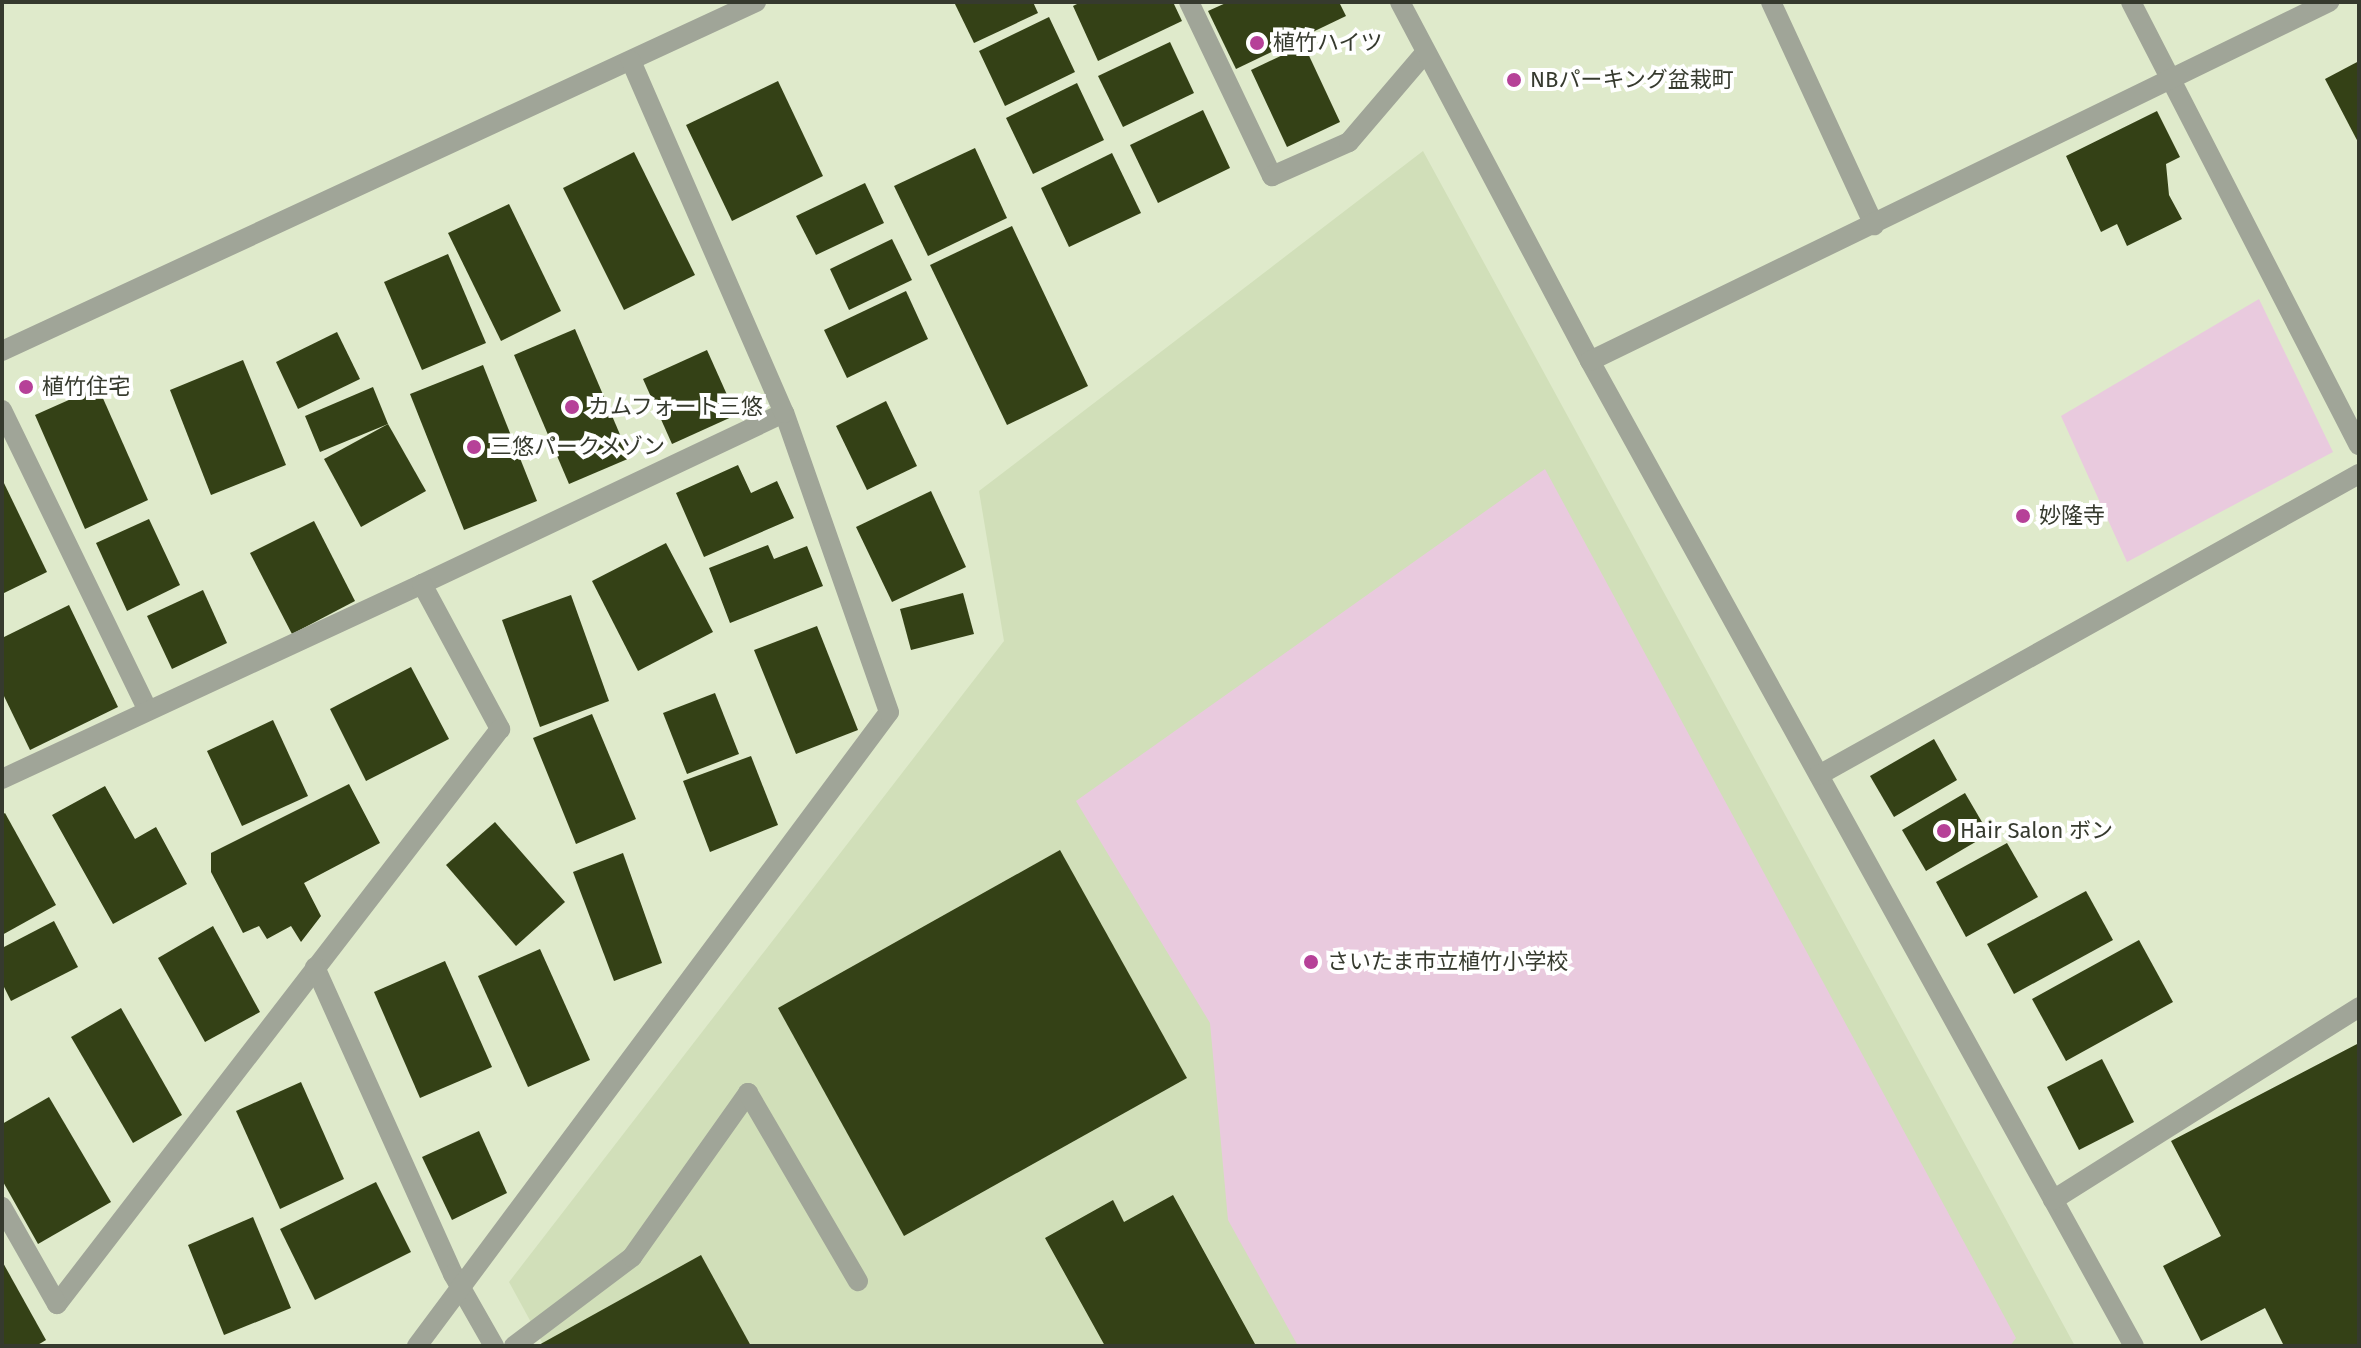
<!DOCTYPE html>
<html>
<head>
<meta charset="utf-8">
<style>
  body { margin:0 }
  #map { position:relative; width:2361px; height:1348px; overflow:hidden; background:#dfeacb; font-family:"Fira Sans","Noto Sans JP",sans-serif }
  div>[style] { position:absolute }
  .built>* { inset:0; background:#d1dfb9 }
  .green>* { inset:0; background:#e9cade }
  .building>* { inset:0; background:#344116 }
  .minor>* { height:20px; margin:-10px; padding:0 10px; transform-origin:10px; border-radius:10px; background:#a0a598 }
  .dots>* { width:22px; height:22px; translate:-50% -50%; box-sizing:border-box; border:4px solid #fff; border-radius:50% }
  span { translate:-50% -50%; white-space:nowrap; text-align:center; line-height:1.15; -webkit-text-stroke:8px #fff; paint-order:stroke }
  .poi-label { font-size:22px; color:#363a2e }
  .left { translate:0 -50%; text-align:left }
  .frame { position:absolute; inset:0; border:4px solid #363a2e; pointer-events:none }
</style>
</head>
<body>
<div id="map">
  <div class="built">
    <div style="clip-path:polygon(1423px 151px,2075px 1346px,544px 1346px,509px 1282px,1004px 641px,979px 491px)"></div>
  </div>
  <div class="green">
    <div style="clip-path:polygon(2259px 299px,2333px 452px,2127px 562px,2061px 416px)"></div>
    <div style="clip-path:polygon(1545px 469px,2016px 1338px,2010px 1346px,1298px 1346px,1228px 1220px,1210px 1023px,1076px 801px)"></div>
  </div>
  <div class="building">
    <div style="clip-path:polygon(954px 2px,1033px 2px,1038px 13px,974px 43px)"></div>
    <div style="clip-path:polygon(1081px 2px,1173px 2px,1182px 21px,1098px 61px,1073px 6px)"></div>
    <div style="clip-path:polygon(1228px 2px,1339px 2px,1346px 16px,1236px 69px,1208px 11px)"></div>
    <div style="clip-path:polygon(1049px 17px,1075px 72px,1005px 106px,979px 51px)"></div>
    <div style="clip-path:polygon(1170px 42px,1194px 93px,1123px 127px,1098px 76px)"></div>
    <div style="clip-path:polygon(1304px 45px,1340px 122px,1287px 147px,1251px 70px)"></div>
    <div style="clip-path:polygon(2359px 61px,2359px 144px,2325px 79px)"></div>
    <div style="clip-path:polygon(778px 81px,823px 176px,732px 221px,686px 125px)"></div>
    <div style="clip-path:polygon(1077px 83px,1104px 140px,1033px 174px,1006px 118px)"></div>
    <div style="clip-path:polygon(1203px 110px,1230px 168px,1158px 203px,1130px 145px)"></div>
    <div style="clip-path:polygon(2157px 111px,2180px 157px,2166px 164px,2169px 195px,2182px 219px,2127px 246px,2117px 224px,2101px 232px,2066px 156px)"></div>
    <div style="clip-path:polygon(975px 148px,1007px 218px,928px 256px,894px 186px)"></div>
    <div style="clip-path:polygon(634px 152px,695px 275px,624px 310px,563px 188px)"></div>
    <div style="clip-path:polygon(1112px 153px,1141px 213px,1069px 247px,1041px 188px)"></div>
    <div style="clip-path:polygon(865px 183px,884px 223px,816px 255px,796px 216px)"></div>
    <div style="clip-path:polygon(509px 204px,561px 311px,501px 341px,448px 233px)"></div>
    <div style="clip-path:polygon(1012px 226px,1088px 386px,1007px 425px,930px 265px)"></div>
    <div style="clip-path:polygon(892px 239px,912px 280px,849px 310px,830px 269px)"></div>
    <div style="clip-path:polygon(448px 254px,486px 343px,422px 370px,384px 282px)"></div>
    <div style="clip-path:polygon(906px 291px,928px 339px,847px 378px,824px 330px)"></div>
    <div style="clip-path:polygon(575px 329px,630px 458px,569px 484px,514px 355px)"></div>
    <div style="clip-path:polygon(337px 332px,360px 379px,298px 409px,276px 362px)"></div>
    <div style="clip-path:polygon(707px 350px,736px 415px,672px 444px,643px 379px)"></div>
    <div style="clip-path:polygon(243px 360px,286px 465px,211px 495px,170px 390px)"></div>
    <div style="clip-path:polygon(483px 365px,537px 501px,464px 530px,410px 394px)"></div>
    <div style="clip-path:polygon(98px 387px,148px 500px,85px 529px,35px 415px)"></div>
    <div style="clip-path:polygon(373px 387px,388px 424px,320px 452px,305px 416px)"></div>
    <div style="clip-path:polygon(886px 401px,917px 466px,867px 490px,836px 426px)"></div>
    <div style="clip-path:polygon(388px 424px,426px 491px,361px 527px,324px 459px)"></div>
    <div style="clip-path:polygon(738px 465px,751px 493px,777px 481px,794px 518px,704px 557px,676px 493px)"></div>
    <div style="clip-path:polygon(2px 479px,47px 572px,2px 594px)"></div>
    <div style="clip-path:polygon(931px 491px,966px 567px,892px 602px,856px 527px)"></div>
    <div style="clip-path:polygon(149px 519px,180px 585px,127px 611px,96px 543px)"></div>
    <div style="clip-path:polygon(314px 521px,355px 601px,292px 634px,250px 553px)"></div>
    <div style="clip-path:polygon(666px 543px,713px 632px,638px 671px,592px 581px)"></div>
    <div style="clip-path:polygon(768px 545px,774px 559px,807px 546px,823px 586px,730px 623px,709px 568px)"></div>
    <div style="clip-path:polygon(203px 590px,227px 643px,172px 669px,147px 616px)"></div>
    <div style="clip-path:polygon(963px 593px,974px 634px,911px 650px,900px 609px)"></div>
    <div style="clip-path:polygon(571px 595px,609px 701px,540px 727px,502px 620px)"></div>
    <div style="clip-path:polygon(69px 605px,118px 707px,30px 750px,2px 692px,2px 638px)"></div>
    <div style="clip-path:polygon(817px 626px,858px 730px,796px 754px,754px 650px)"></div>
    <div style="clip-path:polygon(411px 667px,449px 739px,366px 781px,330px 709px)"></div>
    <div style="clip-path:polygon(715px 693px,739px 754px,687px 774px,663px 713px)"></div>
    <div style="clip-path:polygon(592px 714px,636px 819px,576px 844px,533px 738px)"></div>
    <div style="clip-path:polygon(273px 720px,308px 796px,242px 826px,207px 751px)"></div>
    <div style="clip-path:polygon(1934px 739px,1957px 780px,1894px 817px,1870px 776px)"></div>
    <div style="clip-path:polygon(751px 756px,778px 825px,710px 852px,683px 781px)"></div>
    <div style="clip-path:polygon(349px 784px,380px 843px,304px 883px,321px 916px,301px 942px,291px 926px,267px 939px,259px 926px,243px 933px,211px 872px,211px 853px)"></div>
    <div style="clip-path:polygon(105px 786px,135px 839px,156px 827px,187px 884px,113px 924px,52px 815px)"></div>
    <div style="clip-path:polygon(1965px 793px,1989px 834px,1926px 871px,1902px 830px)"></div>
    <div style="clip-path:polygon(5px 813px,56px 905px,2px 935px,2px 815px)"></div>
    <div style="clip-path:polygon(495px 822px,565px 902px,516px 946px,446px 865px)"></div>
    <div style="clip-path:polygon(2007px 843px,2038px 897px,1966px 937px,1936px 882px)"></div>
    <div style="clip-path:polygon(1060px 850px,1187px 1078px,904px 1236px,778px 1008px)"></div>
    <div style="clip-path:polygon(623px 853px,662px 963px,614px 981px,573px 872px)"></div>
    <div style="clip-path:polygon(2086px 891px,2113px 940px,2014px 994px,1987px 944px)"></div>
    <div style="clip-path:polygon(54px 921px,78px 967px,11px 1001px,2px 983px,2px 948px)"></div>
    <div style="clip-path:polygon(213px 926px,260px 1012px,205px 1042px,158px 958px)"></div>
    <div style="clip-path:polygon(2139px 940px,2173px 1002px,2066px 1061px,2032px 999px)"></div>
    <div style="clip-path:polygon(540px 949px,590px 1060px,528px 1087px,478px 976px)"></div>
    <div style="clip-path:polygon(445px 961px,492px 1067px,420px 1098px,374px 992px)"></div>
    <div style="clip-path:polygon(121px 1008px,182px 1115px,133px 1143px,71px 1037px)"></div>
    <div style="clip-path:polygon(2359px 1043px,2359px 1346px,2284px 1346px,2265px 1308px,2201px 1341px,2163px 1266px,2221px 1236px,2171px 1141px)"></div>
    <div style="clip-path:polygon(2102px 1059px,2134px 1122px,2079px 1150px,2047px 1087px)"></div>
    <div style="clip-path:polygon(301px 1082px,344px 1179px,280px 1209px,236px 1111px)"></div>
    <div style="clip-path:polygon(49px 1097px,111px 1202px,38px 1244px,2px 1180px,2px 1124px)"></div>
    <div style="clip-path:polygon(479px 1131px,507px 1193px,452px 1220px,422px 1157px)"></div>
    <div style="clip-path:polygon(376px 1182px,411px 1252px,315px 1300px,280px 1229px)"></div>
    <div style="clip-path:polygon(1173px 1195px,1255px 1344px,1250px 1346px,1105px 1346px,1045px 1238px,1113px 1200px,1124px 1222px)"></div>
    <div style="clip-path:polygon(253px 1217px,291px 1308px,224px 1335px,188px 1245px)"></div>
    <div style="clip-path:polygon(701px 1255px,751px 1346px,537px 1346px)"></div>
    <div style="clip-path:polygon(2px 1261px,46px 1340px,36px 1346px,2px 1346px)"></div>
  </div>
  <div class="minor">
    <div style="left:1189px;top:2px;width:193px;rotate:64.5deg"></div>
    <div style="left:1272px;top:176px;width:84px;rotate:-23.8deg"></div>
    <div style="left:1349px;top:142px;width:118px;rotate:-49.5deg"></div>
    <div style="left:1400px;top:2px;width:406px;rotate:62.1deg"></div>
    <div style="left:1590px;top:361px;width:1125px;rotate:61.09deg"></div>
    <div style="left:1771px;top:2px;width:246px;rotate:65.2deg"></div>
    <div style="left:2131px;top:2px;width:498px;rotate:62.8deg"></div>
    <div style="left:2px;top:351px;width:831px;rotate:-24.84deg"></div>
    <div style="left:1590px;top:361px;width:822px;rotate:-25.91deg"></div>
    <div style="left:2px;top:410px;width:332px;rotate:64.1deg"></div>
    <div style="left:422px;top:584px;width:400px;rotate:-25.3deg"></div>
    <div style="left:1819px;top:775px;width:618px;rotate:-29.14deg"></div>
    <div style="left:2px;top:779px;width:463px;rotate:-24.9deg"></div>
    <div style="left:422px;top:584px;width:165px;rotate:61.7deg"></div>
    <div style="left:500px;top:729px;width:726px;rotate:127.61deg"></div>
    <div style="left:57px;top:1304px;width:112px;rotate:-119.6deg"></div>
    <div style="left:315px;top:967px;width:337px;rotate:65.8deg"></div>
    <div style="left:453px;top:1274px;width:83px;rotate:60.3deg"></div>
    <div style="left:2053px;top:1200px;width:362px;rotate:-32.2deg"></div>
    <div style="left:417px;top:1346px;width:790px;rotate:-53.33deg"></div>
    <div style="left:889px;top:712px;width:317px;rotate:-109.3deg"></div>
    <div style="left:784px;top:413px;width:384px;rotate:-113.5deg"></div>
    <div style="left:514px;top:1346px;width:148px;rotate:-37deg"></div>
    <div style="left:632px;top:1257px;width:201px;rotate:-54.7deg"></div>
    <div style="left:748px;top:1093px;width:218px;rotate:59.7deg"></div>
  </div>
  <div class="dots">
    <div style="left:1257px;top:43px;background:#b64198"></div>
    <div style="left:1514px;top:80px;background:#b64198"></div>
    <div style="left:26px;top:387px;background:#b64198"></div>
    <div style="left:572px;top:407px;background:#b64198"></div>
    <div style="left:474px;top:447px;background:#b64198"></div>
    <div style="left:2023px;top:516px;background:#b64198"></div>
    <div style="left:1944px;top:831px;background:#b64198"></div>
    <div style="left:1311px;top:962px;background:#b64198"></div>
  </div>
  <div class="poi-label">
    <span class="left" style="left:1273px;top:43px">植竹ハイツ</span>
    <span class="left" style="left:1530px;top:80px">NBパーキング盆栽町</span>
    <span class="left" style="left:42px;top:387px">植竹住宅</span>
    <span class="left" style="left:588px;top:407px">カムフォート三悠</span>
    <span class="left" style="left:490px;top:447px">三悠パークメゾン</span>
    <span class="left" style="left:2039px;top:516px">妙隆寺</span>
    <span class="left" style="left:1960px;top:831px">Hair Salon ボン</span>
    <span class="left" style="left:1327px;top:962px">さいたま市立植竹小学校</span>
  </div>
  <div class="frame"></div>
</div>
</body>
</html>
